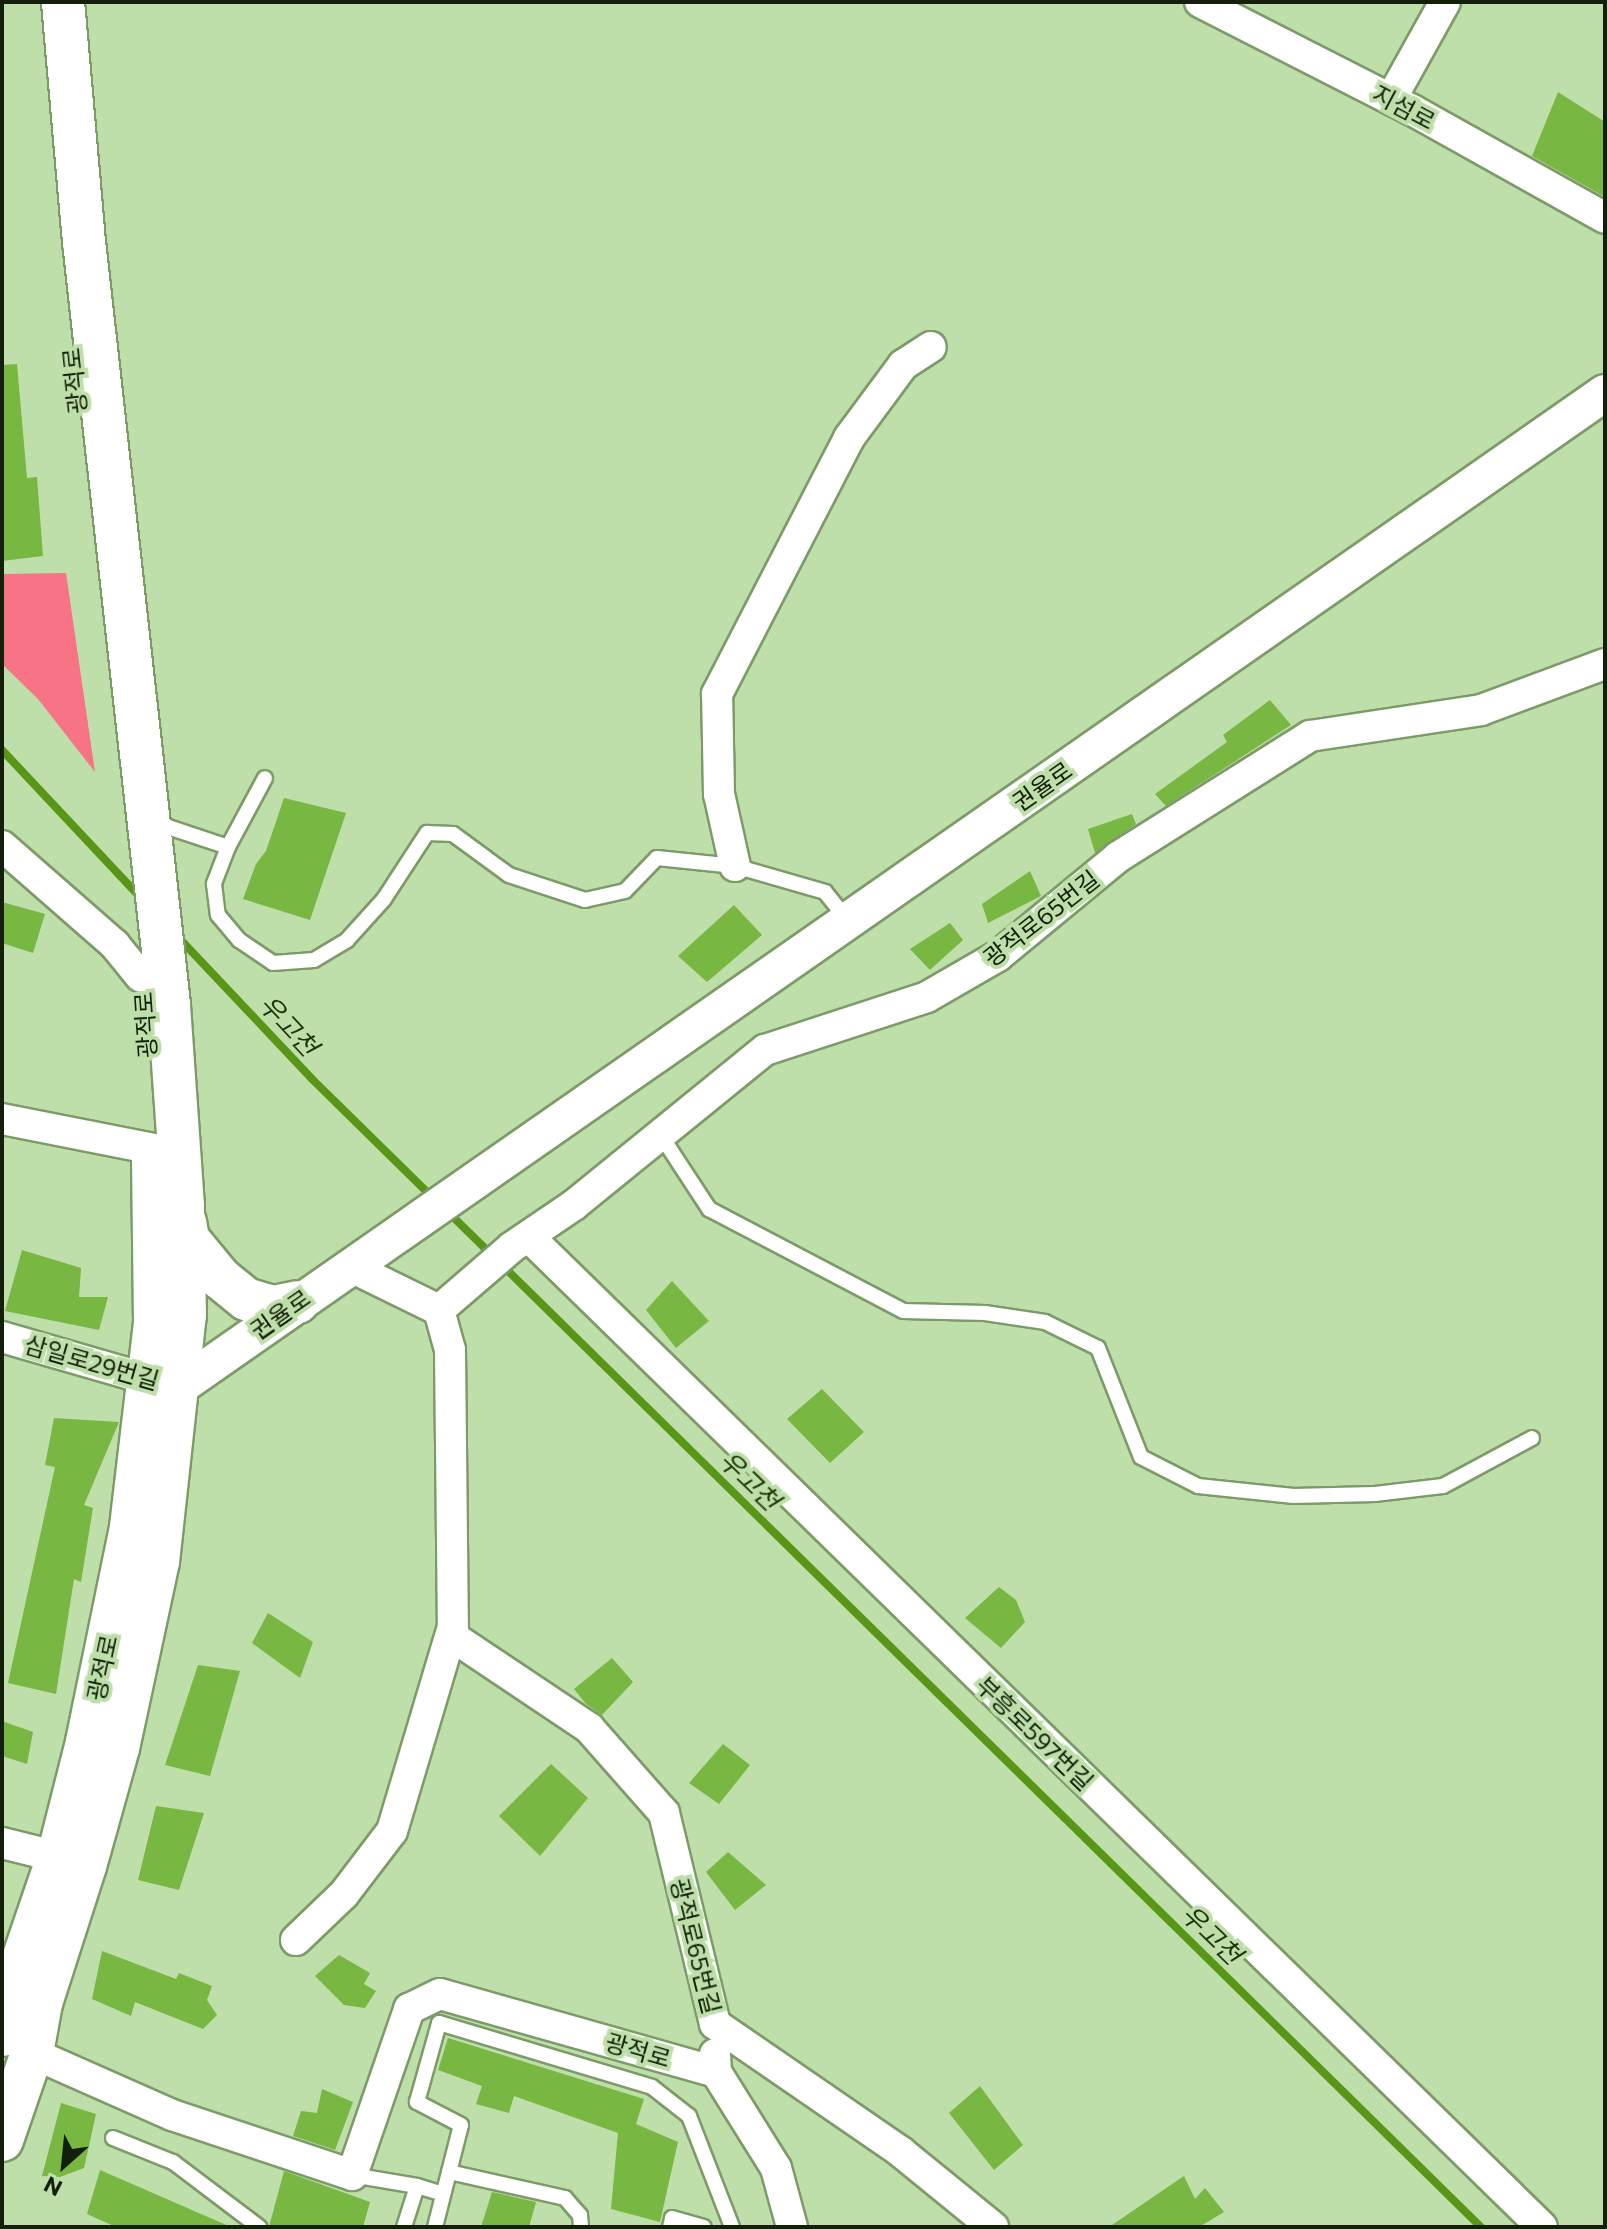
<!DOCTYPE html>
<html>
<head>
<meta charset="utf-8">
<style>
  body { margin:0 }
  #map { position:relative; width:1607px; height:2229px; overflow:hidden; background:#bedfa9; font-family:Commissioner,"Noto Sans KR",sans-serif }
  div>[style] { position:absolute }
  .green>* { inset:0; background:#f67486 }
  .stream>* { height:8px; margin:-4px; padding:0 4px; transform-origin:4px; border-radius:4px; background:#579616 }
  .building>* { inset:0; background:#77b742 }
  .roads { filter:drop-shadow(2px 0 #7c9b68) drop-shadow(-2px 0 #7c9b68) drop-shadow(0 2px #7c9b68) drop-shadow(0 -2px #7c9b68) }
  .service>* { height:14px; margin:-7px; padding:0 7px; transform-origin:7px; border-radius:7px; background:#fff }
  .minor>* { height:30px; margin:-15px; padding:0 15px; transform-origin:15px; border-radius:15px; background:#fff }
  .tertiary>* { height:36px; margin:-18px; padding:0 18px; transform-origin:18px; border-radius:18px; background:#fff }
  .secondary>* { height:42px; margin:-21px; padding:0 21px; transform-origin:21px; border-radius:21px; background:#fff }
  span { translate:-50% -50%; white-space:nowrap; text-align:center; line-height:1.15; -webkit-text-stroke:8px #bedfa9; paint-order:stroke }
  .street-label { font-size:24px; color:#131f0a }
  .water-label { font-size:26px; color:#1c3505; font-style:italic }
  .frame { position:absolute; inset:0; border:4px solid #131f0a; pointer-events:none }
  .north { position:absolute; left:24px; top:2125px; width:80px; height:80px; -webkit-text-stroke:6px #bedfa9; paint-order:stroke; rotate:207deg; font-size:22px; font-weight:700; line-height:32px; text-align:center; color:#131f0a }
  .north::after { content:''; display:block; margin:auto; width:28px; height:36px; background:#131f0a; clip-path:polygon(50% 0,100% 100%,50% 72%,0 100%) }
</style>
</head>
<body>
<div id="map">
  <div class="green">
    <div style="clip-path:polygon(66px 573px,95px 772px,38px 699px,2px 664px,2px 574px)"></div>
  </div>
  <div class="stream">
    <div style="left:2px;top:750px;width:202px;rotate:46.8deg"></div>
    <div style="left:177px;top:936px;width:197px;rotate:46.6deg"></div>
    <div style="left:312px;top:1079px;width:170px;rotate:44.5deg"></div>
    <div style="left:446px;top:1210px;width:1451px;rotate:44.5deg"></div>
  </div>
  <div class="building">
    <div style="clip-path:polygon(1558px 92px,1605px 122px,1605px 197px,1532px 156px)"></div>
    <div style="clip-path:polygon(17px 364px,27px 478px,37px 477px,43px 556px,2px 561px,2px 365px)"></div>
    <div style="clip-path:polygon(1270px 700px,1291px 725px,1166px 806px,1155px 794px,1227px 742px,1223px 735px)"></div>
    <div style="clip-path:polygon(284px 798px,346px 813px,310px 920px,243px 899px,256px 864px,266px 851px)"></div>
    <div style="clip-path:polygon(1132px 814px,1136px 824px,1095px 853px,1088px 829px)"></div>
    <div style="clip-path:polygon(1030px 871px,1041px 896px,988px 923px,982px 904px)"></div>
    <div style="clip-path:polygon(2px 902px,45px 914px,33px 953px,2px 943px)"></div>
    <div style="clip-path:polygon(734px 905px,762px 935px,707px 982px,678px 956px)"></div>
    <div style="clip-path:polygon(950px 923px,963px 940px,930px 970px,910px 949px)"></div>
    <div style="clip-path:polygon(22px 1250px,81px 1268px,79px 1297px,108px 1297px,99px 1330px,5px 1311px)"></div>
    <div style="clip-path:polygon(672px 1281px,709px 1321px,676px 1348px,646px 1310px)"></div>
    <div style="clip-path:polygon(822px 1389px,864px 1432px,830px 1463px,787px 1419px)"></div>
    <div style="clip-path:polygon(54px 1418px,119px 1422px,84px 1505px,93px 1508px,81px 1582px,74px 1579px,56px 1694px,8px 1683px,55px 1467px,45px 1465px)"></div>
    <div style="clip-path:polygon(999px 1587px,1016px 1600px,1025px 1622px,1001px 1648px,965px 1618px)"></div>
    <div style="clip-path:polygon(268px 1613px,313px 1642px,300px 1678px,252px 1643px)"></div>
    <div style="clip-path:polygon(612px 1658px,633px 1682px,602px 1715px,586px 1704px,574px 1689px)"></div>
    <div style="clip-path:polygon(198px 1665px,240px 1671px,210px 1776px,165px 1765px)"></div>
    <div style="clip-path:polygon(2px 1721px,33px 1732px,27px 1764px,2px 1756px)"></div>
    <div style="clip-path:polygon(723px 1744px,750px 1765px,719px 1804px,689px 1783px)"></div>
    <div style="clip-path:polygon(551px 1764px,588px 1798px,540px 1856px,499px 1816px)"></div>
    <div style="clip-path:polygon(156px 1806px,204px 1813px,179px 1890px,138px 1880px)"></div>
    <div style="clip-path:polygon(728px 1852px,766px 1885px,735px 1910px,706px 1872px)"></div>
    <div style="clip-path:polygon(102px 1951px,176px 1979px,179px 1973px,212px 1986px,207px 2000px,217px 2015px,203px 2029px,135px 2002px,131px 2016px,92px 1999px)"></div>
    <div style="clip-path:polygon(339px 1955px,370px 1973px,364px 1984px,376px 1991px,365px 2008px,344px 2005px,315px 1976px)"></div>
    <div style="clip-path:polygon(448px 2038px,644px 2099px,636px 2124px,678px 2142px,660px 2222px,611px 2209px,618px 2133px,514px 2096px,509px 2113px,476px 2104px,482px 2086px,438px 2070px)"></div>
    <div style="clip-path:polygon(980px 2086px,1023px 2145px,994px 2170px,949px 2113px)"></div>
    <div style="clip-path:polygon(322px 2089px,353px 2102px,335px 2150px,293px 2136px,301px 2111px,317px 2113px)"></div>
    <div style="clip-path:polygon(61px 2103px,96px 2114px,84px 2168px,60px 2177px,42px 2176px)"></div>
    <div style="clip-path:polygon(100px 2170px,231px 2227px,116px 2227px,87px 2214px)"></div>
    <div style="clip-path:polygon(284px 2171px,370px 2202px,363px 2227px,269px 2227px)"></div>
    <div style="clip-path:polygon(1184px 2176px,1195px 2199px,1205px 2188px,1224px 2212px,1199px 2227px,1109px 2227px)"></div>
    <div style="clip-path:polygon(492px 2192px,536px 2202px,529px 2227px,481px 2227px)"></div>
  </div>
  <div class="roads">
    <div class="service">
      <div style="left:156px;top:819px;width:14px;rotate:34deg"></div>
      <div style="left:168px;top:827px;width:63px;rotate:18.4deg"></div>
      <div style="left:228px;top:847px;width:40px;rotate:111deg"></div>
      <div style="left:214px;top:884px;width:31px;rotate:83deg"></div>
      <div style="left:218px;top:915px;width:33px;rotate:50deg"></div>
      <div style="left:239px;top:940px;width:41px;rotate:34.1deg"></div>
      <div style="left:273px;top:963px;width:41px;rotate:-4.2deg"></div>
      <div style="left:314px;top:960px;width:39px;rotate:-31deg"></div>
      <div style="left:347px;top:940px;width:55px;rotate:-47.9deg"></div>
      <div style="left:384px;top:899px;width:79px;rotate:-56.9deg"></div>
      <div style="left:427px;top:833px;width:26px;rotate:2deg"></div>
      <div style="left:453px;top:834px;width:69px;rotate:36.2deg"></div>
      <div style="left:509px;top:875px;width:80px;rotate:18.2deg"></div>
      <div style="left:585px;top:900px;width:41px;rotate:-12.7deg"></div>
      <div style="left:625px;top:891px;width:46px;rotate:-45.9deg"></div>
      <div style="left:657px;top:858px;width:78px;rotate:5.9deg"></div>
      <div style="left:735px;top:866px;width:94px;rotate:16.1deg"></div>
      <div style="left:825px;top:892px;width:36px;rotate:51deg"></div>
      <div style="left:228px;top:847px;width:78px;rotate:-61.8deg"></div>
      <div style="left:660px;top:1134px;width:90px;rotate:56.8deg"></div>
      <div style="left:709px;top:1209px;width:219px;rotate:27.7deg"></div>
      <div style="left:903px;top:1311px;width:82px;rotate:1.4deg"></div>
      <div style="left:985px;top:1313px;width:61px;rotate:8.5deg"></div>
      <div style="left:1045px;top:1322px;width:59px;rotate:26.1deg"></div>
      <div style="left:1098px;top:1348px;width:117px;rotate:68.5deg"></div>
      <div style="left:1141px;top:1457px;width:64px;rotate:27deg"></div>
      <div style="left:1198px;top:1486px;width:96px;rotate:6deg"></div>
      <div style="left:1293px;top:1496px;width:82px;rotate:-1.4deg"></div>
      <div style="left:1375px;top:1494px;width:68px;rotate:-6.7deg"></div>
      <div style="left:1443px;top:1486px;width:101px;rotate:-28.3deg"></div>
      <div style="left:113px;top:2138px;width:65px;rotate:21.8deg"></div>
      <div style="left:173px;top:2162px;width:108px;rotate:37.1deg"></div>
      <div style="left:449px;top:2172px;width:119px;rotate:12.6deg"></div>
      <div style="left:565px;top:2198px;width:23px;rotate:49deg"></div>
      <div style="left:580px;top:2215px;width:12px;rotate:85deg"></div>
      <div style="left:352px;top:2175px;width:66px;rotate:9.6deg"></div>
      <div style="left:417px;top:2186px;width:27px;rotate:17deg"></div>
      <div style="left:404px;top:2227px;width:43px;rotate:-72.4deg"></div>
      <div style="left:435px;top:2227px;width:105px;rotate:-75.7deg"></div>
      <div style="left:461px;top:2125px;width:50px;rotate:-152.4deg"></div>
      <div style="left:417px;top:2102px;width:82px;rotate:-74.4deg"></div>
      <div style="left:439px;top:2023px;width:222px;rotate:16.7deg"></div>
      <div style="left:652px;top:2087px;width:47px;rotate:38.1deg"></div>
      <div style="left:689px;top:2116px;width:119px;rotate:68.8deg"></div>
      <div style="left:670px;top:2227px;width:9px;rotate:-77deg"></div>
      <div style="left:672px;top:2218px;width:33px;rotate:16deg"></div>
    </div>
    <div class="minor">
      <div style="left:1200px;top:2px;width:238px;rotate:27deg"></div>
      <div style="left:1412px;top:110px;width:221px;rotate:29.2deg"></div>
      <div style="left:1391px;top:99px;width:111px;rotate:-60.9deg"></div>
      <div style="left:2px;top:846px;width:150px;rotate:41.2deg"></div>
      <div style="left:115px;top:945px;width:41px;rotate:50.9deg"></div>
      <div style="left:735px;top:866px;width:74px;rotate:-102.5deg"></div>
      <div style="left:719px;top:794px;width:100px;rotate:-91.1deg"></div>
      <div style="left:717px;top:694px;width:288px;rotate:-62.7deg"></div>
      <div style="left:849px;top:438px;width:91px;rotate:-53.5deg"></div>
      <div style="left:903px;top:365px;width:33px;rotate:-33deg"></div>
      <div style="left:2px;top:1119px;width:154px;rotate:11.2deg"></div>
      <div style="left:529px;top:1237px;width:1416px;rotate:44.34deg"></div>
      <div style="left:349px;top:1266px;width:100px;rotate:26.1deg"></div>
      <div style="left:439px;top:1310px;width:41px;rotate:74.6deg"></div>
      <div style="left:450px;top:1350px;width:287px;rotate:89.4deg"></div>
      <div style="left:453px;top:1637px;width:164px;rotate:33.8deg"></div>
      <div style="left:589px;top:1728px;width:113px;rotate:48.6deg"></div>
      <div style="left:664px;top:1813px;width:217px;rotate:76.4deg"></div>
      <div style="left:715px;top:2024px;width:226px;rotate:34.5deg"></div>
      <div style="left:901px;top:2152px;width:119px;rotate:39.2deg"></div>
      <div style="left:439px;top:1310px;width:96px;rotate:-40.8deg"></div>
      <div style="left:512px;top:1247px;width:75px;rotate:-34.1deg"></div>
      <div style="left:574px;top:1205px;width:246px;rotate:-39.1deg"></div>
      <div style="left:765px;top:1050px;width:170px;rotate:-18.1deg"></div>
      <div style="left:927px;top:997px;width:82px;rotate:-30deg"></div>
      <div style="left:998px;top:956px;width:156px;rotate:-39.5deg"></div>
      <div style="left:1118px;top:857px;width:227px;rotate:-32.2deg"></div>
      <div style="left:1310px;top:736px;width:173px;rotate:-8.6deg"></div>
      <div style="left:1481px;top:710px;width:132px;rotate:-20.4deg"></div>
      <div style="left:2px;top:1337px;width:170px;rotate:16.1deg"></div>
      <div style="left:2px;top:1843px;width:58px;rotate:14deg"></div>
      <div style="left:296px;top:1940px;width:66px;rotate:-43.8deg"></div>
      <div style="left:344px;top:1894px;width:79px;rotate:-52.7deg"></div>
      <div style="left:392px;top:1831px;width:213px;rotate:-73.4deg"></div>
      <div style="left:32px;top:2053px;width:153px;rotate:23.9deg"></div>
      <div style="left:172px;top:2115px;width:190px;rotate:18.4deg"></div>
      <div style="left:352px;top:2175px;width:176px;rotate:-71deg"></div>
      <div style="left:409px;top:2009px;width:34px;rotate:-26deg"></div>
      <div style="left:440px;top:1994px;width:287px;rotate:15.8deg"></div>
      <div style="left:715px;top:2054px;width:18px;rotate:87deg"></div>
      <div style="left:716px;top:2072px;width:113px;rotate:58deg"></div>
      <div style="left:776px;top:2168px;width:61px;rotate:74.8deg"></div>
    </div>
    <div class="tertiary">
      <div style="left:179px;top:1387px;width:1738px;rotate:-34.88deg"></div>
    </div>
    <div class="secondary">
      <div style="left:185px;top:1222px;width:17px;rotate:80deg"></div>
      <div style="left:188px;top:1239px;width:50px;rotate:50.6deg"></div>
      <div style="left:220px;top:1278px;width:33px;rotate:39deg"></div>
      <div style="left:246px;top:1299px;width:28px;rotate:17deg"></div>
      <div style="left:273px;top:1307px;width:25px;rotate:-11deg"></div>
      <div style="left:2px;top:2035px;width:69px;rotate:-75deg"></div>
      <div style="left:20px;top:1968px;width:117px;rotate:-71.1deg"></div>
      <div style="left:58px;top:1857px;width:119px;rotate:-75.8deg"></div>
      <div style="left:87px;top:1742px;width:219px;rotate:-78.4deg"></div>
      <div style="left:131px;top:1527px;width:206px;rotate:-83.3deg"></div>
      <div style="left:155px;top:1322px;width:161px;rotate:-90.7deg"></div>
      <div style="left:2px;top:2140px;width:92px;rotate:-71deg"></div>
      <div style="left:32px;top:2053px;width:51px;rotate:-79.8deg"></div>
      <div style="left:41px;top:2003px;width:144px;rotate:-72.2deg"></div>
      <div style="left:85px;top:1866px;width:123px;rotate:-74.4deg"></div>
      <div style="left:118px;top:1748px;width:190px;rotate:-77.9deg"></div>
      <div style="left:158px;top:1562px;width:248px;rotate:-83.8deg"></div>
      <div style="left:185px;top:1315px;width:109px;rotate:-91.1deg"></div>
      <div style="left:183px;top:1206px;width:202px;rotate:-94deg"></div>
      <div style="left:169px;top:1004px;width:767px;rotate:-96.36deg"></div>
      <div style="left:84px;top:242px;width:241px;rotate:-95deg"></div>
    </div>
  </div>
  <div class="street-label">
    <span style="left:1404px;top:107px;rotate:28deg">지섬로</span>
    <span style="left:74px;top:381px;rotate:-96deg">광적로</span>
    <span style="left:1042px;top:786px;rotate:-35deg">권율로</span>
    <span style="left:1041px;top:918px;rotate:-38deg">광적로65번길</span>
    <span style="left:145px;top:1025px;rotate:-94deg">광적로</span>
    <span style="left:280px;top:1314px;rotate:-35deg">권율로</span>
    <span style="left:92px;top:1362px;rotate:16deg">삼일로29번길</span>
    <span style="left:102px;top:1668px;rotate:-78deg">광적로</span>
    <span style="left:1035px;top:1733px;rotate:44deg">부흥로597번길</span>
    <span style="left:696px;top:1946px;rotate:76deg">광적로65번길</span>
    <span style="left:638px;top:2050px;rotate:16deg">광적로</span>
  </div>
  <div class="water-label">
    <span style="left:289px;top:1025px;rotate:47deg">우고천</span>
    <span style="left:750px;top:1480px;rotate:44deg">우고천</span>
    <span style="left:1212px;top:1934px;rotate:44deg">우고천</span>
  </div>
  <div class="frame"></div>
  <div class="north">N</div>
</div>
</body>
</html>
